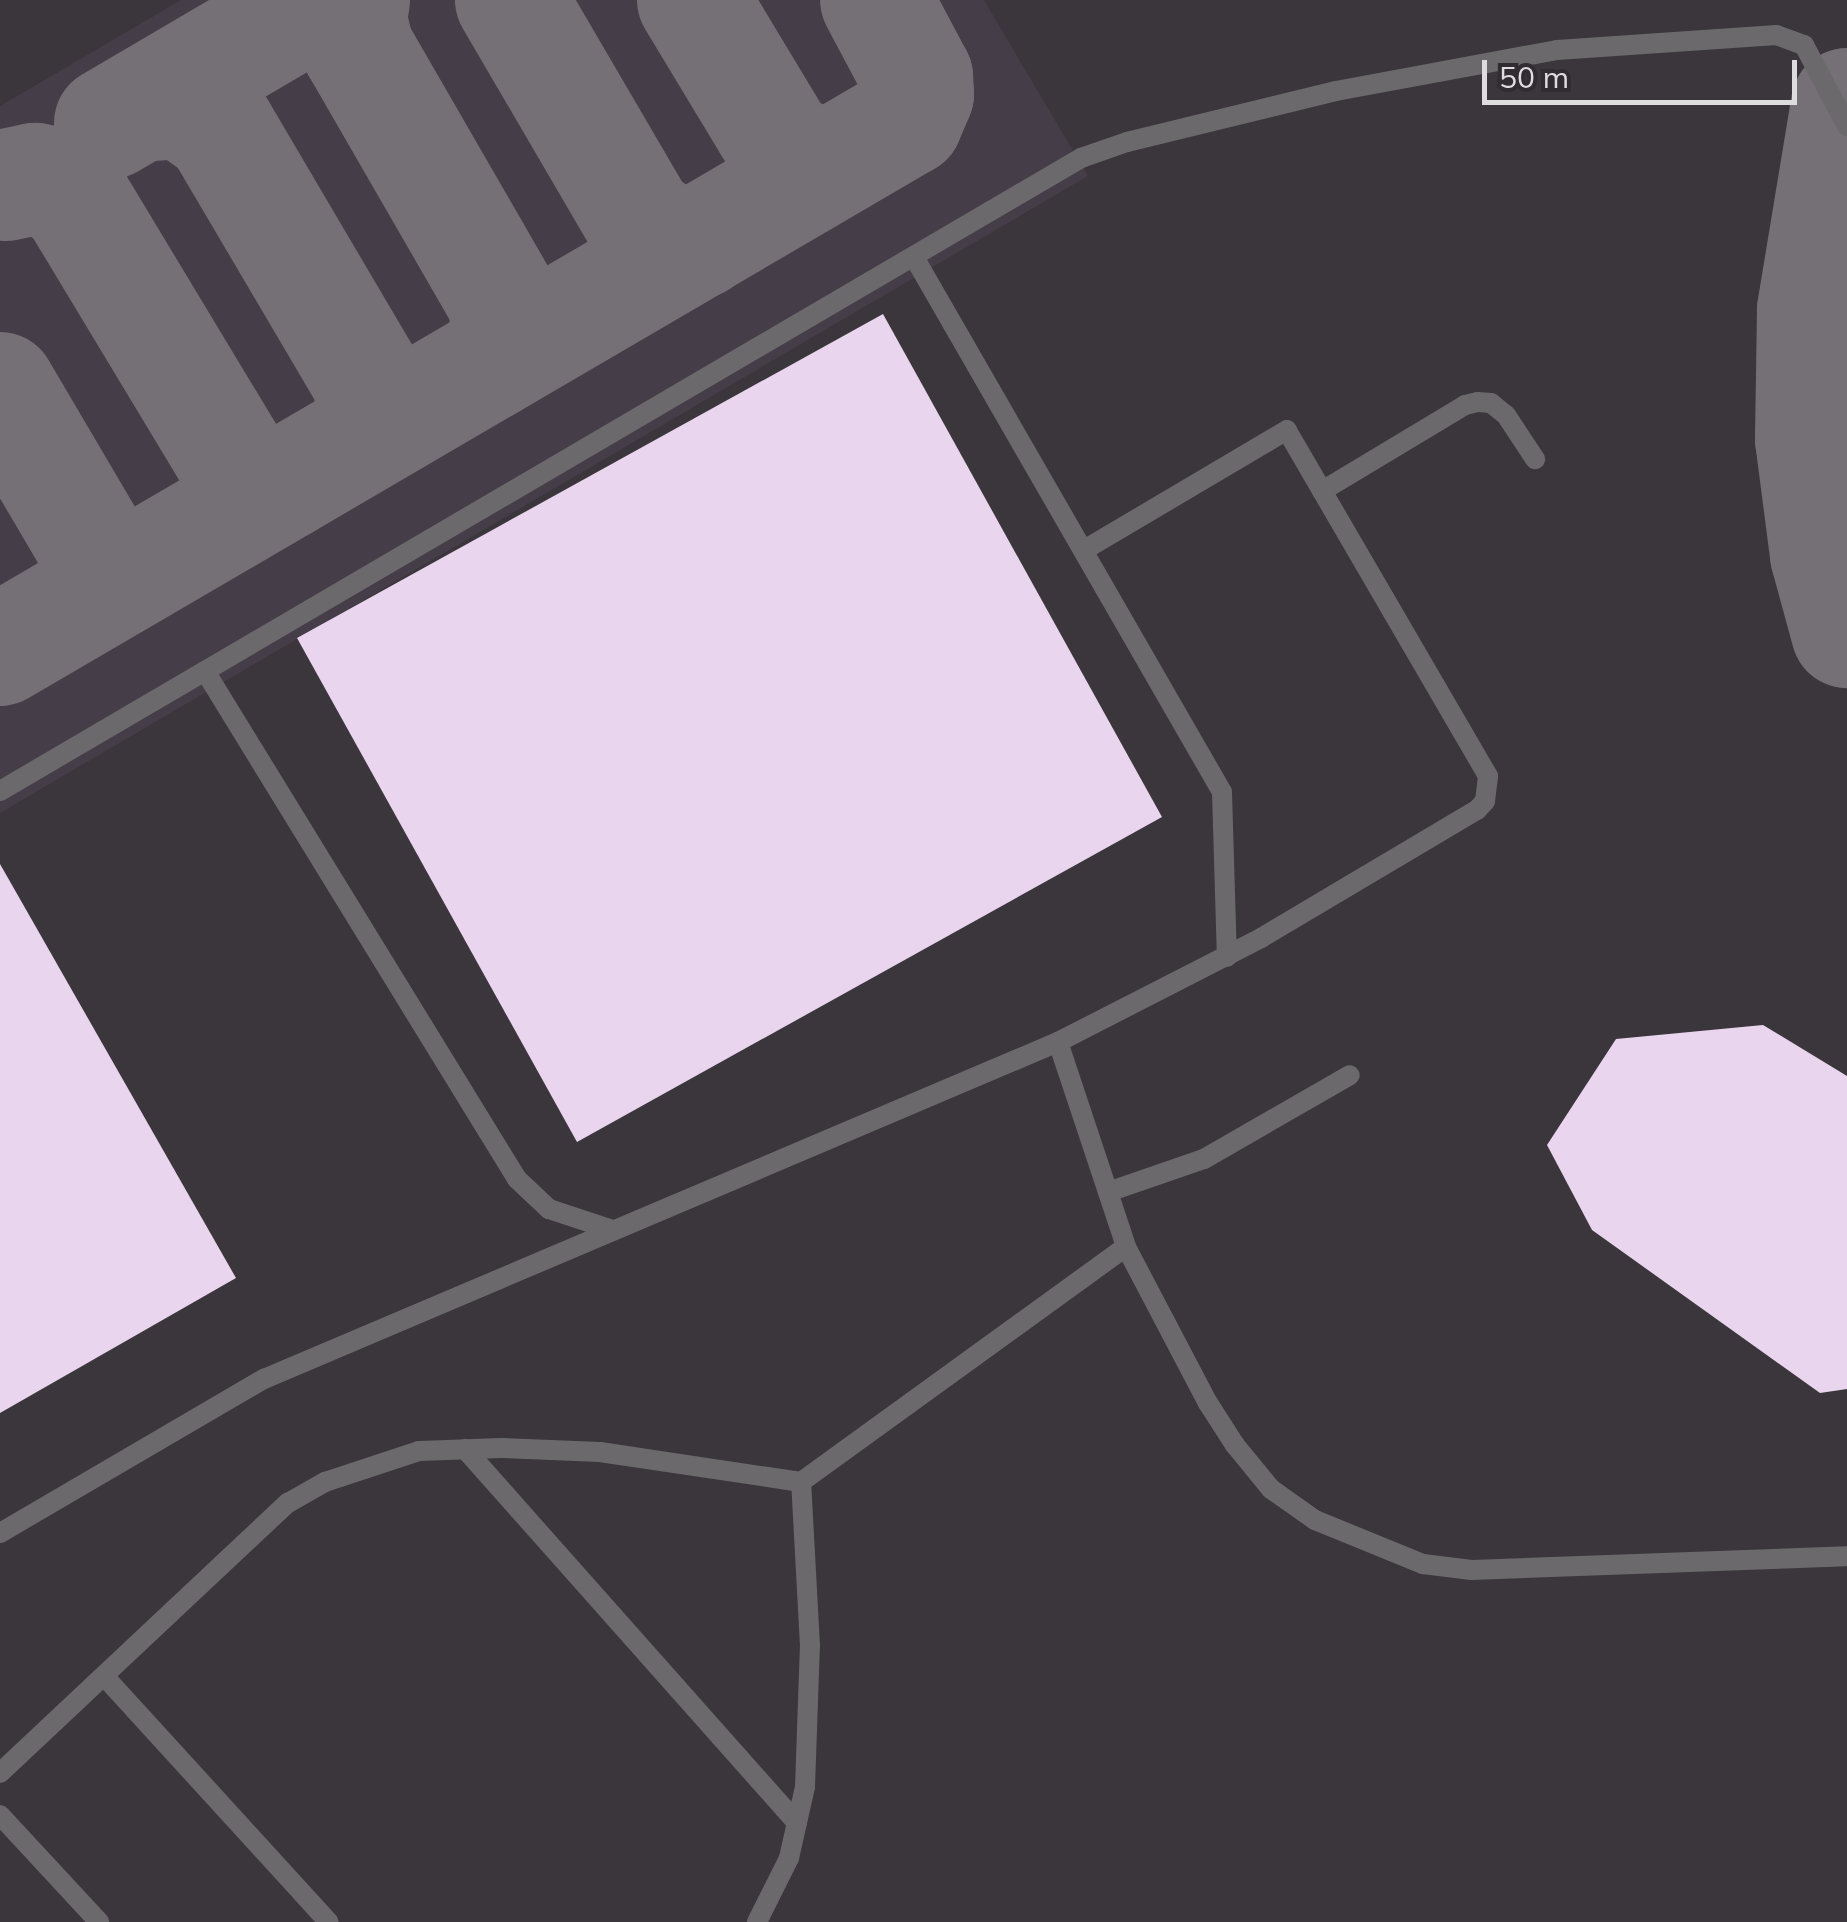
<!DOCTYPE html>
<html>
<head>
<meta charset="utf-8">
<style>
  body { margin:0 }
  #map { position:relative; width:1847px; height:1922px; overflow:hidden; background:#3a363b; font-family:Mulish,sans-serif }
  div>[style] { position:absolute }
  .built>* { inset:0; background:#453d47 }
  .taxiway>* { height:112px; margin:-56px; padding:0 56px; transform-origin:56px; border-radius:56px; background:#747075 }
  .building>* { inset:0; background:#ead5ef }
  .lane>* { height:20px; margin:-10px; padding:0 10px; transform-origin:10px; border-radius:10px; background:#6b696c }
  span { translate:-50% -50%; white-space:nowrap; text-align:center; line-height:1.15; -webkit-text-stroke:10px #302c31; paint-order:stroke }
  .scale { position:absolute; left:1482px; top:60px; width:315px; height:45px; box-sizing:border-box; border:5px solid #dedcdf; border-top:0; padding-left:12px; font-size:30px; line-height:35px; white-space:nowrap; color:#dedcdf; -webkit-text-stroke:8px #302c31; paint-order:stroke }
</style>
</head>
<body>
<div id="map">
  <div class="built">
    <div style="clip-path:polygon(181px 0,984px 0,1088px 176px,0 813px,0 106px)"></div>
  </div>
  <div class="taxiway">
    <div style="left:354px;top:0;width:19px;rotate:99deg"></div>
    <div style="left:351px;top:19px;width:31px;rotate:77deg"></div>
    <div style="left:358px;top:49px;width:292px;rotate:60deg"></div>
    <div style="left:504px;top:302px;width:31px;rotate:84deg"></div>
    <div style="left:507px;top:333px;width:34px;rotate:118deg"></div>
    <div style="left:511px;top:0;width:256px;rotate:59.7deg"></div>
    <div style="left:640px;top:221px;width:34px;rotate:34deg"></div>
    <div style="left:668px;top:240px;width:31px;rotate:4deg"></div>
    <div style="left:693px;top:0;width:168px;rotate:58.9deg"></div>
    <div style="left:780px;top:144px;width:31px;rotate:31deg"></div>
    <div style="left:807px;top:160px;width:29px;rotate:2deg"></div>
    <div style="left:1847px;top:104px;width:209px;rotate:99.4deg"></div>
    <div style="left:1813px;top:310px;width:129px;rotate:90.9deg"></div>
    <div style="left:1811px;top:439px;width:117px;rotate:82.6deg"></div>
    <div style="left:1826px;top:555px;width:80px;rotate:74.7deg"></div>
    <div style="left:140px;top:106px;width:43px;rotate:-4deg"></div>
    <div style="left:183px;top:103px;width:45px;rotate:35.1deg"></div>
    <div style="left:220px;top:129px;width:296px;rotate:59.5deg"></div>
    <div style="left:370px;top:384px;width:28px;rotate:88deg"></div>
    <div style="left:371px;top:412px;width:29px;rotate:112deg"></div>
    <div style="left:110px;top:123px;width:243px;rotate:-30.4deg"></div>
    <div style="left:6px;top:185px;width:30px;rotate:-12deg"></div>
    <div style="left:35px;top:179px;width:15px;rotate:11deg"></div>
    <div style="left:50px;top:182px;width:30px;rotate:34deg"></div>
    <div style="left:75px;top:199px;width:308px;rotate:58.9deg"></div>
    <div style="left:234px;top:463px;width:30px;rotate:37deg"></div>
    <div style="left:258px;top:481px;width:28px;rotate:4deg"></div>
    <div style="left:0;top:388px;width:181px;rotate:59.5deg"></div>
    <div style="left:92px;top:544px;width:30px;rotate:84deg"></div>
    <div style="left:95px;top:574px;width:31px;rotate:117deg"></div>
    <div style="left:0;top:650px;width:1050px;rotate:-30.3deg"></div>
    <div style="left:907px;top:120px;width:28px;rotate:-67deg"></div>
    <div style="left:918px;top:94px;width:17px;rotate:-93deg"></div>
    <div style="left:917px;top:77px;width:87px;rotate:-118deg"></div>
  </div>
  <div class="building">
    <div style="clip-path:polygon(883px 314px,1162px 817px,577px 1142px,297px 638px)"></div>
    <div style="clip-path:polygon(0 864px,236px 1278px,0 1413px)"></div>
    <div style="clip-path:polygon(1763px 1025px,1847px 1076px,1847px 1389px,1820px 1393px,1592px 1230px,1547px 1145px,1616px 1039px)"></div>
  </div>
  <div class="lane">
    <div style="left:914px;top:257px;width:617px;rotate:60.07deg"></div>
    <div style="left:1222px;top:792px;width:165px;rotate:88.3deg"></div>
    <div style="left:1322px;top:491px;width:167px;rotate:-31deg"></div>
    <div style="left:1465px;top:405px;width:13px;rotate:-13deg"></div>
    <div style="left:1478px;top:402px;width:13px;rotate:4deg"></div>
    <div style="left:1491px;top:403px;width:19px;rotate:39deg"></div>
    <div style="left:1506px;top:415px;width:53px;rotate:56.6deg"></div>
    <div style="left:205px;top:671px;width:596px;rotate:58.44deg"></div>
    <div style="left:517px;top:1179px;width:44px;rotate:43.2deg"></div>
    <div style="left:549px;top:1209px;width:67px;rotate:18.2deg"></div>
    <div style="left:0;top:791px;width:1253px;rotate:-30.35deg"></div>
    <div style="left:1081px;top:158px;width:49px;rotate:-19.2deg"></div>
    <div style="left:1127px;top:142px;width:215px;rotate:-13.7deg"></div>
    <div style="left:1336px;top:91px;width:225px;rotate:-10.5deg"></div>
    <div style="left:1557px;top:50px;width:220px;rotate:-3.9deg"></div>
    <div style="left:1776px;top:35px;width:30px;rotate:20deg"></div>
    <div style="left:1804px;top:45px;width:92px;rotate:62deg"></div>
    <div style="left:1058px;top:1042px;width:228px;rotate:-27.1deg"></div>
    <div style="left:1261px;top:938px;width:251px;rotate:-30.7deg"></div>
    <div style="left:1477px;top:810px;width:12px;rotate:-48deg"></div>
    <div style="left:1485px;top:801px;width:25px;rotate:-83deg"></div>
    <div style="left:1488px;top:776px;width:400px;rotate:-120.2deg"></div>
    <div style="left:1287px;top:430px;width:236px;rotate:149.4deg"></div>
    <div style="left:1108px;top:1192px;width:102px;rotate:-19deg"></div>
    <div style="left:1204px;top:1159px;width:168px;rotate:-29.9deg"></div>
    <div style="left:465px;top:1449px;width:500px;rotate:48.4deg"></div>
    <div style="left:0;top:1533px;width:306px;rotate:-30.3deg"></div>
    <div style="left:264px;top:1379px;width:863px;rotate:-23deg"></div>
    <div style="left:1058px;top:1042px;width:216px;rotate:71.6deg"></div>
    <div style="left:1126px;top:1247px;width:176px;rotate:62.3deg"></div>
    <div style="left:1208px;top:1403px;width:50px;rotate:57.3deg"></div>
    <div style="left:1235px;top:1445px;width:57px;rotate:50.7deg"></div>
    <div style="left:1271px;top:1489px;width:54px;rotate:35.2deg"></div>
    <div style="left:1315px;top:1520px;width:117px;rotate:22.2deg"></div>
    <div style="left:1423px;top:1564px;width:49px;rotate:7deg"></div>
    <div style="left:1472px;top:1570px;width:375px;rotate:-2.1deg"></div>
    <div style="left:104px;top:1676px;width:333px;rotate:47.6deg"></div>
    <div style="left:0;top:1773px;width:395px;rotate:-43.2deg"></div>
    <div style="left:288px;top:1503px;width:43px;rotate:-29.6deg"></div>
    <div style="left:325px;top:1482px;width:99px;rotate:-18.3deg"></div>
    <div style="left:419px;top:1451px;width:82px;rotate:-2.1deg"></div>
    <div style="left:501px;top:1448px;width:99px;rotate:2.3deg"></div>
    <div style="left:600px;top:1452px;width:203px;rotate:8.5deg"></div>
    <div style="left:801px;top:1482px;width:401px;rotate:-35.9deg"></div>
    <div style="left:0;top:1815px;width:146px;rotate:47.2deg"></div>
    <div style="left:757px;top:1922px;width:72px;rotate:-63.4deg"></div>
    <div style="left:789px;top:1858px;width:73px;rotate:-77.3deg"></div>
    <div style="left:805px;top:1787px;width:141px;rotate:-88deg"></div>
    <div style="left:810px;top:1646px;width:164px;rotate:-93.1deg"></div>
  </div>
  <div class="scale">50 m</div>
</div>
</body>
</html>
